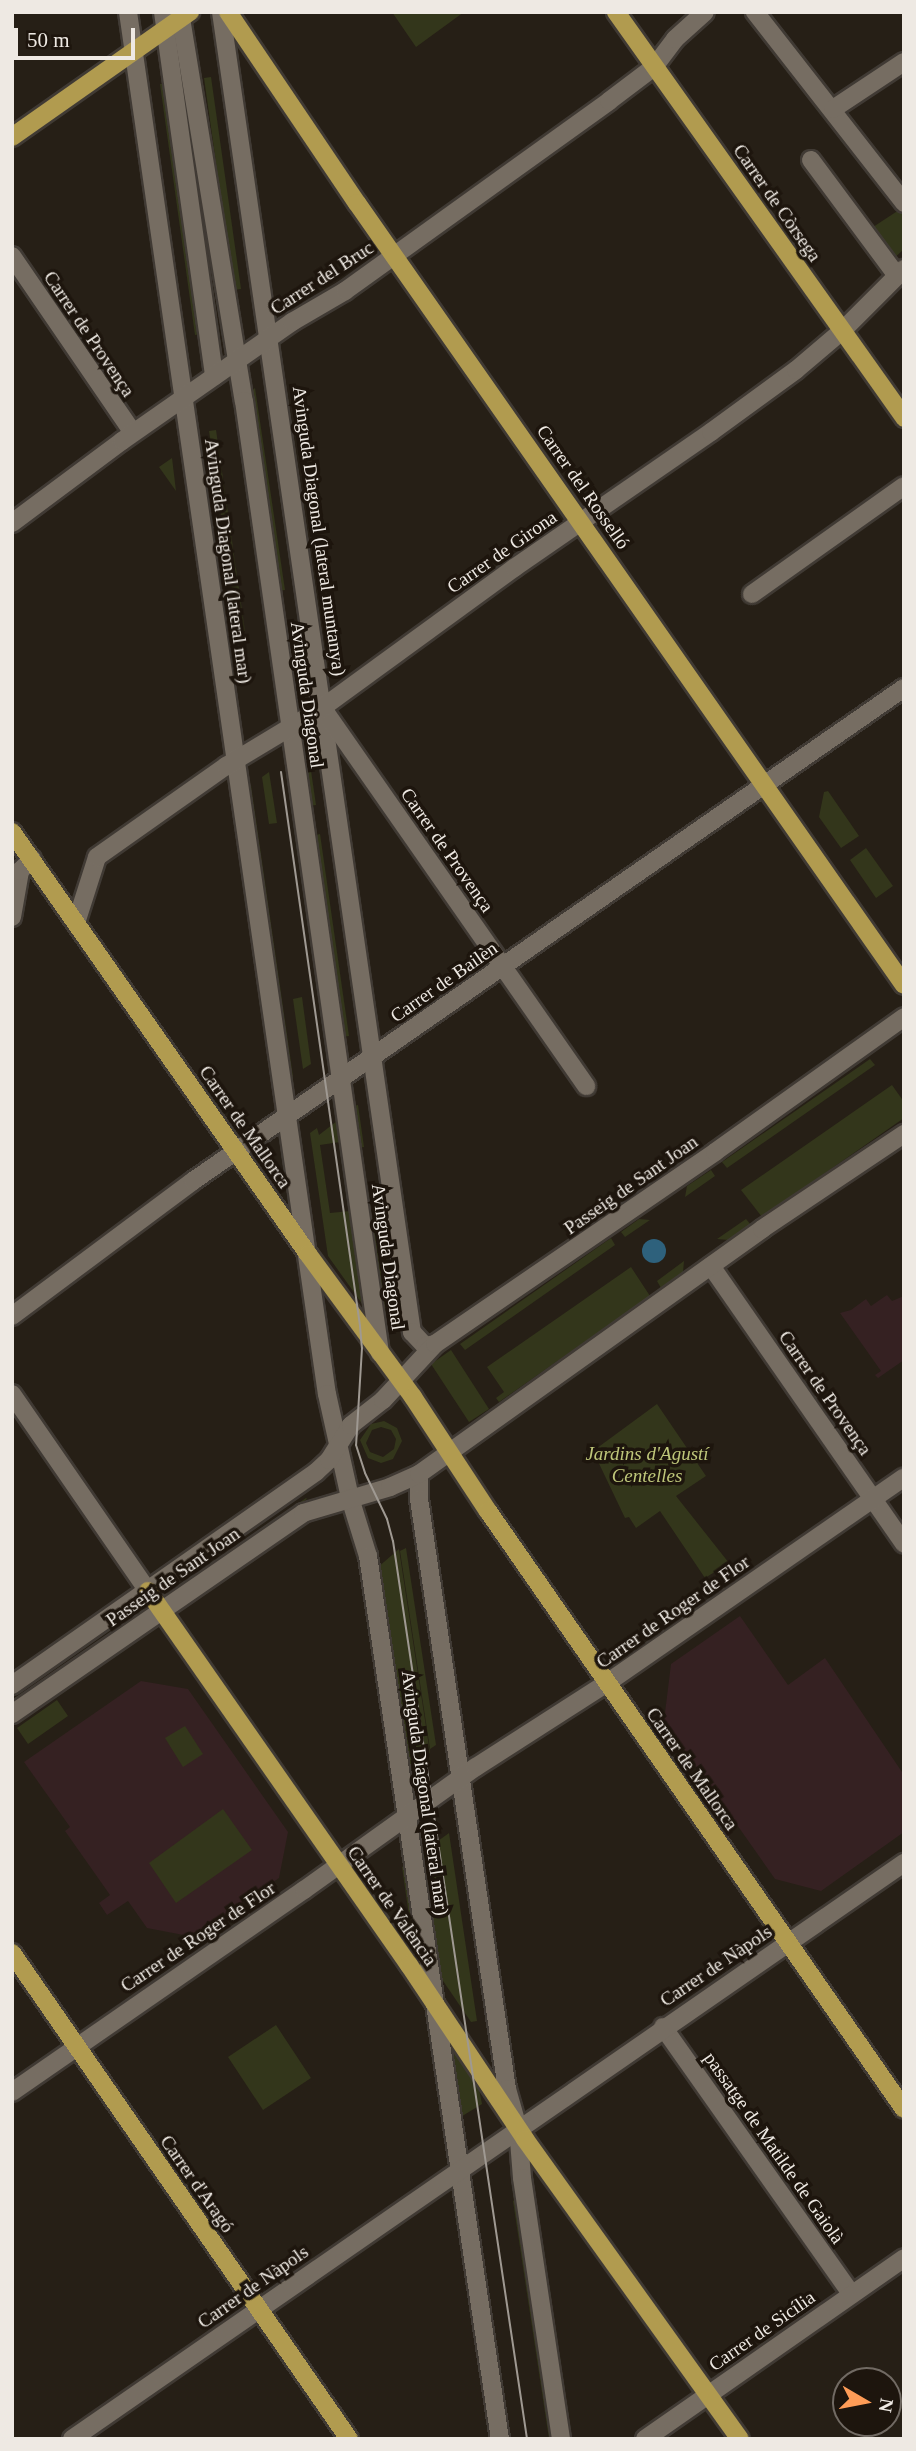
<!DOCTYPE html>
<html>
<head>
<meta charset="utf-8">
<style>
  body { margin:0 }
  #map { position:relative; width:916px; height:2451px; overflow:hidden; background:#261f16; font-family:"Times New Roman",serif }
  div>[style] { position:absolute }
  .education>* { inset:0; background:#352122 }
  .green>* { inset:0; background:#33361b }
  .water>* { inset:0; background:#2e617c }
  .round { border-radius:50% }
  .roads { filter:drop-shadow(2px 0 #403a34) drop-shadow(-2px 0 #403a34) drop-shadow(0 2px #403a34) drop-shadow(0 -2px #403a34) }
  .minor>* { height:18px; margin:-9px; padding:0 9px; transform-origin:9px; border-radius:9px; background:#766d62 }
  .major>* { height:18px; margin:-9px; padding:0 9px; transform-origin:9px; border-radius:9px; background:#b19b4f }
  .tram>* { height:2px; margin:-1px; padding:0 1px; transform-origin:1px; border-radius:1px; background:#9f9992 }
  span { translate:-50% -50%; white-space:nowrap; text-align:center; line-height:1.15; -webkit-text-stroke:7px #1d150d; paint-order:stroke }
  .street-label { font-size:19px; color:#eee9e3 }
  .park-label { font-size:19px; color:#bfc77a; font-style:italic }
  .frame { position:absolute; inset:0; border:14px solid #eee9e3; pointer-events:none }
  .north { position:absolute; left:832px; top:2367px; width:70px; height:70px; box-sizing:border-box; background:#1d150d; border:2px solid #716a63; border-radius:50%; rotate:100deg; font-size:19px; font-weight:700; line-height:28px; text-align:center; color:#eee9e3 }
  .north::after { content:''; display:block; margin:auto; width:24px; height:32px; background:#fe9c57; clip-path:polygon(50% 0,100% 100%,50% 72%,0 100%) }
  .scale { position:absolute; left:14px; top:28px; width:121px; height:32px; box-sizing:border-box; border:4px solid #eee9e3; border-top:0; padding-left:9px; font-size:21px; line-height:24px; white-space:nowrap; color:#eee9e3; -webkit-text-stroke:5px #1d150d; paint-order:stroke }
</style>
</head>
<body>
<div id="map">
  <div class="education">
    <div style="clip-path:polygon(887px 1295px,892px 1301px,904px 1296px,904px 1360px,878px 1378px,875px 1375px,881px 1371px,840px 1313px,851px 1310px,866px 1299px,871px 1306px)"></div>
    <div style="clip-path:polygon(740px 1616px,788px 1685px,825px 1658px,904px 1775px,904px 1832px,821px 1891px,775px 1879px,664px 1721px,671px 1664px)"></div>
    <div style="clip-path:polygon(141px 1681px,188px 1689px,288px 1832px,279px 1878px,194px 1937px,147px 1928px,128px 1901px,107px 1915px,99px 1903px,110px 1895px,65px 1831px,70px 1827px,24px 1762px)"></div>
  </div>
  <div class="green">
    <div style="clip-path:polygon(392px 12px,464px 12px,416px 47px)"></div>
    <div style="clip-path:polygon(211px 77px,241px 289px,234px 290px,204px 78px)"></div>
    <div style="clip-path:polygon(167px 83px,202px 334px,195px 335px,160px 84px)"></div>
    <div style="clip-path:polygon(902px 208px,904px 249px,890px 262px,867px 231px)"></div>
    <div style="clip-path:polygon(255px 388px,285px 590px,277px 591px,249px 393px)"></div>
    <div style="clip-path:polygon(216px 430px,245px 631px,238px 632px,209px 431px)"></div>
    <div style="clip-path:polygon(172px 458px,176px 491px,159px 467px)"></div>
    <div style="clip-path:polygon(308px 750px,316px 805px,308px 806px,300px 753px)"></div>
    <div style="clip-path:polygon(269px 772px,277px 823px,269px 824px,262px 777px)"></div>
    <div style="clip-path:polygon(251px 785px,293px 1076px,288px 1080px,246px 788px)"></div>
    <div style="clip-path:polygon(828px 791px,859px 836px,841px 848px,819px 817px,824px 792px)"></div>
    <div style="clip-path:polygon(320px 834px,349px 1036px,341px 1037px,313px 836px)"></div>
    <div style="clip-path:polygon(866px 848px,893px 886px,876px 898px,850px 860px)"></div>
    <div style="clip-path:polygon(302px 997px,311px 1064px,303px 1069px,293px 999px)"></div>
    <div style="clip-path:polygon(870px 1059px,875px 1065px,727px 1168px,722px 1162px)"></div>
    <div style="clip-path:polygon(892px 1085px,904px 1102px,904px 1118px,762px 1217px,741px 1190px)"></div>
    <div style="clip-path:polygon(358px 1105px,364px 1147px,358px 1148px,352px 1106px)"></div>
    <div style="clip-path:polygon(337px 1121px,340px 1142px,320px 1145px,330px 1213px,350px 1211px,363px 1305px,328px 1256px,310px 1133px,317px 1128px,319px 1135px)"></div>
    <div style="clip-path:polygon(301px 1140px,315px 1237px,310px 1230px,297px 1142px)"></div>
    <div style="clip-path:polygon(711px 1170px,715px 1176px,685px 1197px,687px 1186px)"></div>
    <div style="clip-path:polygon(375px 1219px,388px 1308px,381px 1309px,368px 1221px)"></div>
    <div style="clip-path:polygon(639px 1219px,650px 1220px,625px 1237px,621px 1232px)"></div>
    <div style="clip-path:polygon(746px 1219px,751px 1225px,729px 1240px,717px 1239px)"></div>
    <div style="clip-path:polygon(611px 1238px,615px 1245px,465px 1350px,460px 1344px)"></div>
    <div style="clip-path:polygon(684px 1261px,683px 1272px,661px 1288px,657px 1281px)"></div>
    <div style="clip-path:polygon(631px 1267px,650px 1296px,499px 1402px,496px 1398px,504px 1392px,487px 1367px)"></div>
    <div style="clip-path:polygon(451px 1350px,489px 1409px,469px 1422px,431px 1364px)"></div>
    <div style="clip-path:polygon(657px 1404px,706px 1476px,676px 1496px,729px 1563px,705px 1578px,660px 1511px,636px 1528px,629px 1517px,625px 1518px,593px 1451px)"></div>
    <div style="clip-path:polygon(evenodd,384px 1421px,397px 1428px,402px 1441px,393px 1459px,381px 1463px,368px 1458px,360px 1440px,371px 1424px,384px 1421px,381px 1427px,391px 1430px,396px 1439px,394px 1449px,383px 1457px,370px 1452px,366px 1443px,372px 1430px,381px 1427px)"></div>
    <div style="clip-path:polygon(306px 1498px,307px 1499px,196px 1577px,195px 1575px)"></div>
    <div style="clip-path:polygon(419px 1538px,449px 1736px,444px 1740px,414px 1541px)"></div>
    <div style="clip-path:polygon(406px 1548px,436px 1745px,430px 1749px,400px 1551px)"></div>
    <div style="clip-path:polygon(399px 1549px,430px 1753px,407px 1766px,377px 1568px)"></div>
    <div style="clip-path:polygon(57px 1700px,68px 1716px,28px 1744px,17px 1728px)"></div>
    <div style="clip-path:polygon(185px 1726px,203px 1754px,183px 1767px,165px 1738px)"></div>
    <div style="clip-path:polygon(223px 1809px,252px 1850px,176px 1903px,149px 1863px)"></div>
    <div style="clip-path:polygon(449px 1833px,477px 2021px,471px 2022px,437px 1972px,420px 1854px)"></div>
    <div style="clip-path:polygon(464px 1834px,498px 2064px,491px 2053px,459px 1835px)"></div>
    <div style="clip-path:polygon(408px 1864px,420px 1954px,414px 1950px,402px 1867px)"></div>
    <div style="clip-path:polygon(276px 2025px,311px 2078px,263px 2110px,228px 2057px)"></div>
    <div style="clip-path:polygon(450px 2044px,479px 2089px,482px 2104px,459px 2118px)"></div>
    <div style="clip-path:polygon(518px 2197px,555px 2439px,549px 2439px,513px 2201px)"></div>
  </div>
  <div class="water">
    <div class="round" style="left:642px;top:1239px;width:24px;height:24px"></div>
  </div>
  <div class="roads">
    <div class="minor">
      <div style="left:128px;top:12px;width:1396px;rotate:81.81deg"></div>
      <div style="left:327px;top:1394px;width:107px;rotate:77.5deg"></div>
      <div style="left:350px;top:1498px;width:61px;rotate:72.8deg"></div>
      <div style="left:368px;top:1556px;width:893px;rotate:81.5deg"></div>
      <div style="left:163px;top:12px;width:368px;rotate:82deg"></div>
      <div style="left:180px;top:12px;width:394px;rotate:80.7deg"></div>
      <div style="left:244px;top:401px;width:962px;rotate:81.87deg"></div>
      <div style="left:221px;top:12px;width:1334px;rotate:81.77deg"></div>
      <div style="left:412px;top:1332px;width:19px;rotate:47deg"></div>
      <div style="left:425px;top:1346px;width:10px;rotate:-11deg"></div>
      <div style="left:755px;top:12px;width:242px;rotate:52deg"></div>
      <div style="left:833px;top:109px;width:85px;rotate:-33.5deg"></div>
      <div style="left:811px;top:160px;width:144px;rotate:53.4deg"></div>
      <div style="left:12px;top:256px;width:214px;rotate:55.6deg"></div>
      <div style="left:12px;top:523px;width:137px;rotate:-36.7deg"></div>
      <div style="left:122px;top:441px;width:208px;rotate:-35deg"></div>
      <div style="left:292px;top:322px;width:61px;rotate:-30.3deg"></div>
      <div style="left:345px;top:291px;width:325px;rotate:-35.7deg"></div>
      <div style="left:609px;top:101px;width:56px;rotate:-37.1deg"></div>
      <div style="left:654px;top:67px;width:35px;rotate:-53deg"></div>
      <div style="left:675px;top:39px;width:40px;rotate:-42deg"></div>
      <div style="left:752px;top:594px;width:186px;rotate:-35.4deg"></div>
      <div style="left:326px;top:713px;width:455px;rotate:55.1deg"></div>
      <div style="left:12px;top:917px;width:47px;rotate:-80.1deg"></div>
      <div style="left:20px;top:871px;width:17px;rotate:-45deg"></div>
      <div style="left:76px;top:923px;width:69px;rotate:-72.3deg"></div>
      <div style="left:97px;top:857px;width:158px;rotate:-35.2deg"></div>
      <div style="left:226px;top:766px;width:112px;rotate:-31.1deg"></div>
      <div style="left:322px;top:708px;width:238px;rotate:-36.1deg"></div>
      <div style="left:514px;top:568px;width:239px;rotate:-34.6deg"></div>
      <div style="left:711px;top:432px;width:105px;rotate:-36.1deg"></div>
      <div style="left:796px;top:370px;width:60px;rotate:-40.3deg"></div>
      <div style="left:842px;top:331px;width:88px;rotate:-45deg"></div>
      <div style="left:711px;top:1266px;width:338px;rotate:55.2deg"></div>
      <div style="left:12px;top:1316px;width:226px;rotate:-36.7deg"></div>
      <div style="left:193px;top:1181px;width:865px;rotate:-34.74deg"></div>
      <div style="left:12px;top:1394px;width:239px;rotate:55.4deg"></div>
      <div style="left:419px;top:1474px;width:25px;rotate:90deg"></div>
      <div style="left:419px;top:1499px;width:597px;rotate:81.52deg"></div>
      <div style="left:507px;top:2089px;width:41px;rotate:74.2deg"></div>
      <div style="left:518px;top:2128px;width:50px;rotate:85.4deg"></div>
      <div style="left:522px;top:2178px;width:264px;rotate:81.5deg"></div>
      <div style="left:12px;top:1685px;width:371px;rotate:-35deg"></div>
      <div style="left:316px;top:1472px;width:18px;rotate:-43deg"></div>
      <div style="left:329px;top:1460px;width:41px;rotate:-57.8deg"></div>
      <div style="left:351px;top:1425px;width:41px;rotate:-38deg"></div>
      <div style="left:383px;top:1400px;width:76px;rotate:-47.1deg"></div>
      <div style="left:435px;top:1344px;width:340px;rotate:-34.4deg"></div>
      <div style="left:715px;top:1152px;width:232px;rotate:-35.5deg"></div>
      <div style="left:12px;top:1714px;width:354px;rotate:-34.6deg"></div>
      <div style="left:303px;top:1513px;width:91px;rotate:-16.6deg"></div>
      <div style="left:390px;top:1487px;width:32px;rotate:-24deg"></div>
      <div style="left:419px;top:1474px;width:422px;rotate:-35.5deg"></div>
      <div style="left:762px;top:1229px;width:171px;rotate:-33.8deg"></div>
      <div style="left:663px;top:2027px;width:327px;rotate:54.8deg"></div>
      <div style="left:12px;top:2092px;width:355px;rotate:-34.7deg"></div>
      <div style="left:304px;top:1890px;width:211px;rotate:-35.6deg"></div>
      <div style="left:476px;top:1767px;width:156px;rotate:-32.7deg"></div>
      <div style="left:607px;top:1683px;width:361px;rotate:-34.7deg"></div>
      <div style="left:72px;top:2439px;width:1012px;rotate:-34.7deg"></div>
      <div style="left:645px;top:2439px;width:316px;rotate:-34.9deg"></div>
    </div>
    <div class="major">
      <div style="left:228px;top:12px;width:230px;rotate:56deg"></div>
      <div style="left:357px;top:203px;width:954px;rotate:55.03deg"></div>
      <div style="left:616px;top:12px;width:498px;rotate:54.6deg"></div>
      <div style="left:12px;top:137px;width:218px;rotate:-35.1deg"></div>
      <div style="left:12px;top:832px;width:515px;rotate:54.95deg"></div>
      <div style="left:308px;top:1254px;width:177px;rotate:53.7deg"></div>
      <div style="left:413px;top:1397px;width:136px;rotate:56.7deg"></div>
      <div style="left:488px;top:1511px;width:728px;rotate:55.18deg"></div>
      <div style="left:148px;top:1591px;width:456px;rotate:55.1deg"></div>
      <div style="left:409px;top:1965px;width:209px;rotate:56.3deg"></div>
      <div style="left:525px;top:2139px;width:369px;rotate:54.4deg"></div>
      <div style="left:12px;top:1953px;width:591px;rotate:55.26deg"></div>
    </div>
  </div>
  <div class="tram">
    <div style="left:281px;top:772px;width:560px;rotate:81.88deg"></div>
    <div style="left:360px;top:1326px;width:22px;rotate:85deg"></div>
    <div style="left:362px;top:1348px;width:97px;rotate:93.5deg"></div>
    <div style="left:356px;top:1445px;width:29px;rotate:72deg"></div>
    <div style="left:365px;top:1473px;width:51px;rotate:64.4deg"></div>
    <div style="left:387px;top:1519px;width:23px;rotate:75deg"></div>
    <div style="left:393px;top:1541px;width:908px;rotate:81.51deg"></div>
  </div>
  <div class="street-label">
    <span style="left:777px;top:203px;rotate:55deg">Carrer de Còrsega</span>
    <span style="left:322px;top:278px;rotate:-33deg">Carrer del Bruc</span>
    <span style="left:89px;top:334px;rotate:56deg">Carrer de Provença</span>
    <span style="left:583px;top:487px;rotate:55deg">Carrer del Rosselló</span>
    <span style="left:319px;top:531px;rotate:82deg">Avinguda Diagonal (lateral muntanya)</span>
    <span style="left:502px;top:552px;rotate:-35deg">Carrer de Girona</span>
    <span style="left:228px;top:561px;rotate:82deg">Avinguda Diagonal (lateral mar)</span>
    <span style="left:307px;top:695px;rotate:82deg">Avinguda Diagonal</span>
    <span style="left:447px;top:850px;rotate:55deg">Carrer de Provença</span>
    <span style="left:444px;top:982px;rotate:-35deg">Carrer de Bailèn</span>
    <span style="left:245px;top:1127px;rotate:55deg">Carrer de Mallorca</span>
    <span style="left:631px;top:1185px;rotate:-35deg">Passeig de Sant Joan</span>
    <span style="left:388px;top:1257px;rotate:82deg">Avinguda Diagonal</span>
    <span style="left:825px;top:1393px;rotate:55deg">Carrer de Provença</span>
    <span style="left:173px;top:1577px;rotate:-35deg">Passeig de Sant Joan</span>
    <span style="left:673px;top:1612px;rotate:-35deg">Carrer de Roger de Flor</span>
    <span style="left:692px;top:1769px;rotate:55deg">Carrer de Mallorca</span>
    <span style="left:425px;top:1793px;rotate:82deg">Avinguda Diagonal (lateral mar)</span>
    <span style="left:392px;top:1906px;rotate:55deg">Carrer de València</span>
    <span style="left:198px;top:1937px;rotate:-34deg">Carrer de Roger de Flor</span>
    <span style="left:716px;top:1966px;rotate:-34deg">Carrer de Nàpols</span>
    <span style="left:774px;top:2148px;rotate:55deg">passatge de Matilde de Gaiolà</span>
    <span style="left:197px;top:2184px;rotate:55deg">Carrer d'Aragó</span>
    <span style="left:253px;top:2287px;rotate:-35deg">Carrer de Nàpols</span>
    <span style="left:762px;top:2331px;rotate:-35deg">Carrer de Sicília</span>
  </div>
  <div class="park-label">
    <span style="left:647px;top:1465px">Jardins d'Agustí<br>Centelles</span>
  </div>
  <div class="frame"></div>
  <div class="north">N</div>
  <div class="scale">50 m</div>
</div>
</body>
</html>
